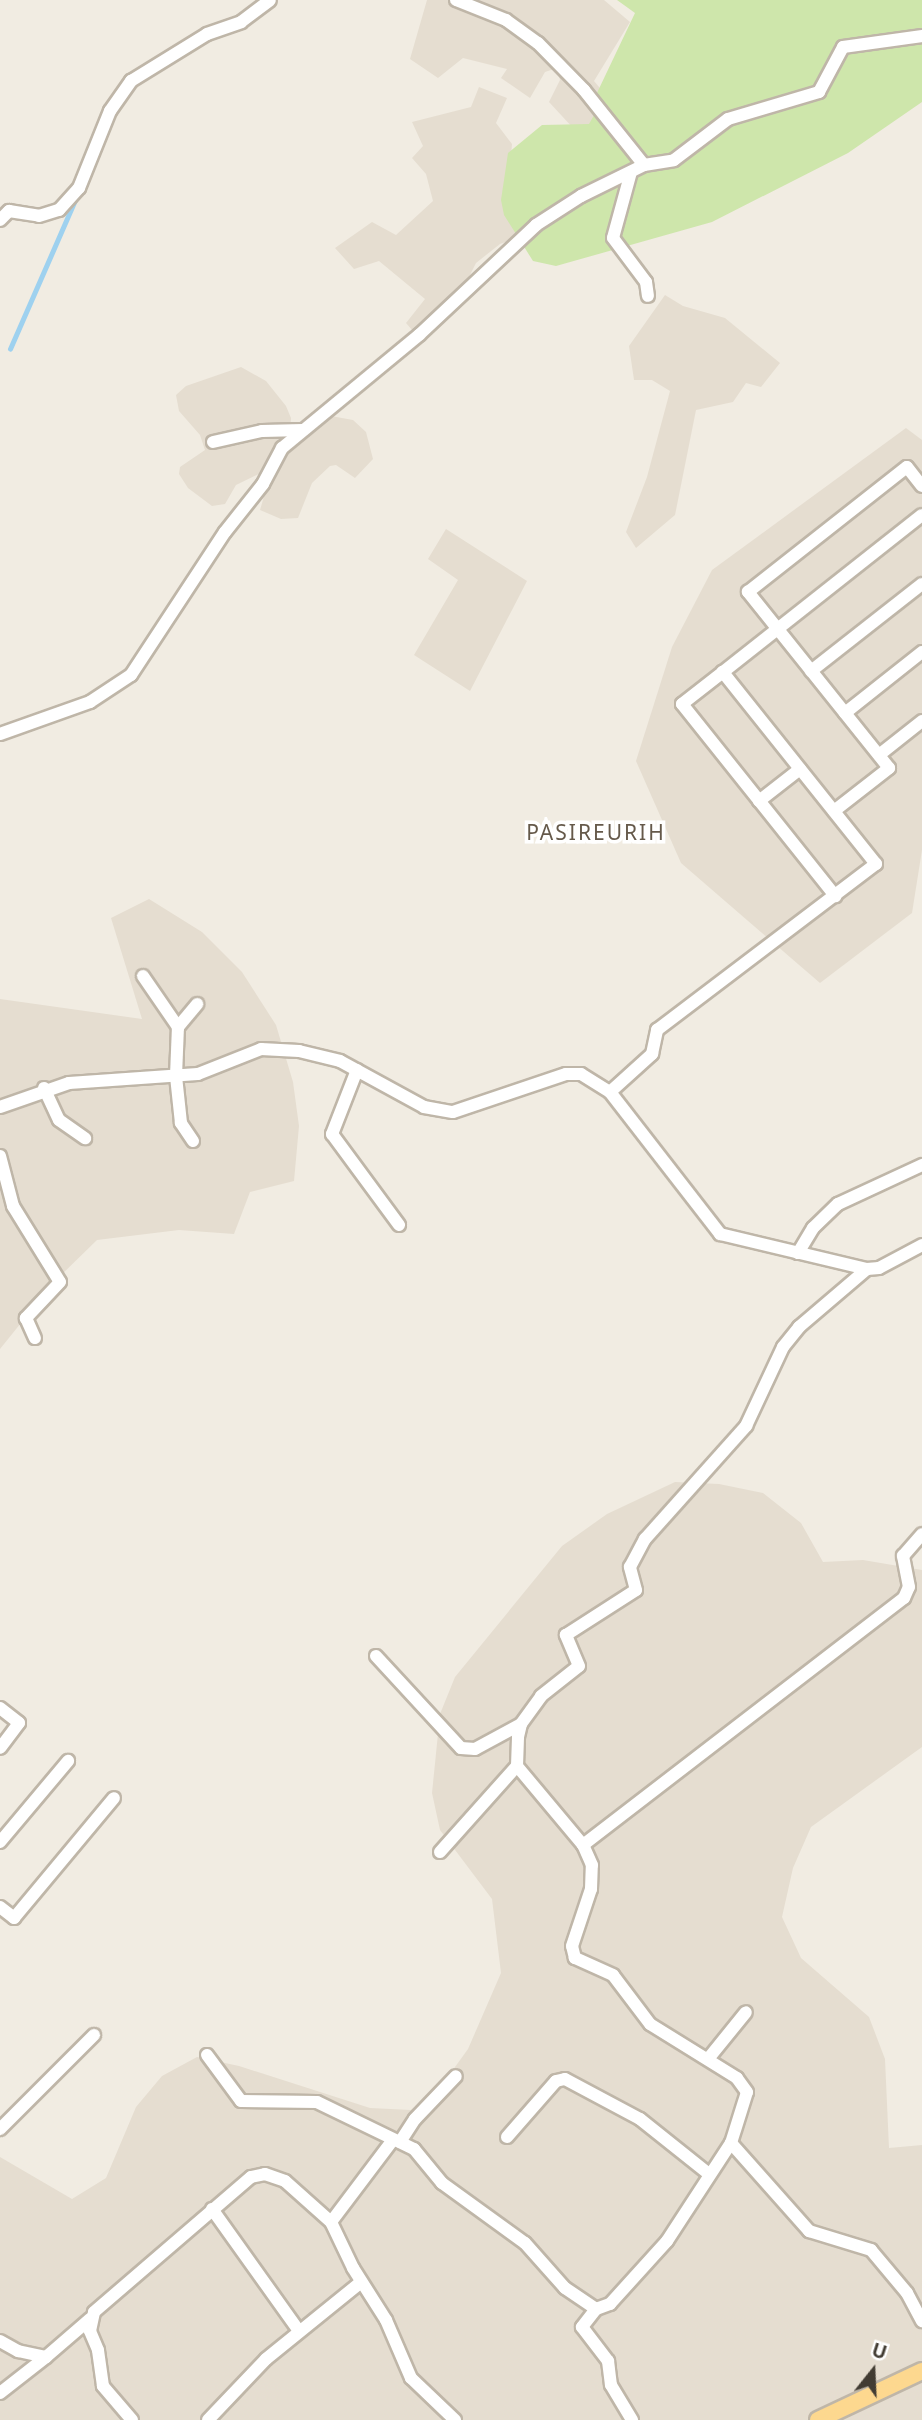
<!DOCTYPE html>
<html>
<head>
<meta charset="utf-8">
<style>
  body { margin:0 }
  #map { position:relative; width:922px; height:2420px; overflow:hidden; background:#f1ece2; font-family:"Noto Sans",sans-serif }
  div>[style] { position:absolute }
  .residential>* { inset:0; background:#e5ddd0 }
  .green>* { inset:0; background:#cee6ab }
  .stream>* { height:4.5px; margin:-2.25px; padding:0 2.25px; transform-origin:2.25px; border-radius:2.25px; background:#9ed1ef }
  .roads { filter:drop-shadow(2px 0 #bfb6a8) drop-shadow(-2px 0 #bfb6a8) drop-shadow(0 2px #bfb6a8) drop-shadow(0 -2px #bfb6a8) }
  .minor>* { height:12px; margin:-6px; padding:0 6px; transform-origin:6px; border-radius:6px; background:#fff }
  .major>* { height:16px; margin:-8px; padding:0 8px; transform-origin:8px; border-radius:8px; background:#fdd88f }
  span { translate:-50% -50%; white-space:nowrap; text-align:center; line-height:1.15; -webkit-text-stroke:7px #fff; paint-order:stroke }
  .quarter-label { font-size:21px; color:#65594a; letter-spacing:2px }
  .north { position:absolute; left:838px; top:2336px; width:70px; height:70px; -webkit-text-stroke:5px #fff; paint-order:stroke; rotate:18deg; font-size:19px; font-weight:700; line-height:28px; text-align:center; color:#423c33 }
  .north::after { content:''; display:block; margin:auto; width:24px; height:32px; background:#423c33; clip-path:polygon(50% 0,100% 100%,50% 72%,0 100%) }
</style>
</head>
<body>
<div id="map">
  <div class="residential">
    <div style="clip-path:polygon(427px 0,604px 0,630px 22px,594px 81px,615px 106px,586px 142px,549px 102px,560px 80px,557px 68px,545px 72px,530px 98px,501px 78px,507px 69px,463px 58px,438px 78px,410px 59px)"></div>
    <div style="clip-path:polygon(479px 87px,507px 98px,496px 123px,512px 144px,506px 212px,526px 235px,500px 244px,476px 263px,462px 291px,419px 338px,406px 323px,425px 299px,379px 261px,354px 269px,335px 248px,372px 222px,396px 235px,433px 201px,426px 174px,412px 158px,423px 146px,412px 122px,471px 107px)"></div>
    <div style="clip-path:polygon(665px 295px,683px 306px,725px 318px,780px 363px,761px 387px,746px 383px,733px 402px,696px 410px,675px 515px,636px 548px,626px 532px,647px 477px,670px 391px,652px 380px,634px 380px,629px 346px)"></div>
    <div style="clip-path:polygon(241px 367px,266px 381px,286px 406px,291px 418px,290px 432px,309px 430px,331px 416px,353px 420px,366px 432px,373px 459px,355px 478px,336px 465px,330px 466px,312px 483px,298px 518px,281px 519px,260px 510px,274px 462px,263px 472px,236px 485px,225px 504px,212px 506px,188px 488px,179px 474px,180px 467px,205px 450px,200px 435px,179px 411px,176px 395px,186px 386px)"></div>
    <div style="clip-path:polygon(906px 428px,922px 440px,922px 850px,912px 913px,820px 983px,681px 863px,636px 761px,672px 647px,712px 570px)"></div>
    <div style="clip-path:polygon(446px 529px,527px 581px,470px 691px,414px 655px,458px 580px,428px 559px)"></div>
    <div style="clip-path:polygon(149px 899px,202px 932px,242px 972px,276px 1025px,293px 1082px,299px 1126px,294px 1181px,250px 1192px,234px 1234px,179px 1230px,97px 1240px,54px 1282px,0 1349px,0 999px,142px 1019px,111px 918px)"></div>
    <div style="clip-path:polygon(675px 1482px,719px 1484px,763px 1493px,801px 1523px,823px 1562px,863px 1560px,922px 1570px,922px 1747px,811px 1827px,793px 1868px,782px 1917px,801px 1958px,869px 2017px,885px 2059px,889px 2148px,922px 2145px,922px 2420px,0 2420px,0 2157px,72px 2199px,106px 2178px,136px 2107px,162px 2076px,197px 2057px,239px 2066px,370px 2108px,411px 2110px,442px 2085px,468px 2049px,501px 1973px,492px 1899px,440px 1830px,432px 1793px,440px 1714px,455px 1677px,562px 1546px,607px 1514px)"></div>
  </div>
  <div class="green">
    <div style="clip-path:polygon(617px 0,922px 0,922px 102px,848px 153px,712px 222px,556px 266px,533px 261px,504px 215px,501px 200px,508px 153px,542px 125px,589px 124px,597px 110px,596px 95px,635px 13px)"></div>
  </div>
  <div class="stream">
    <div style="left:10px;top:349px;width:167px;rotate:-66.4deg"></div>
  </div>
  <div class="roads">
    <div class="minor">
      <div style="left:456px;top:0;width:54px;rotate:21.8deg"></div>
      <div style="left:506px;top:20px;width:39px;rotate:36deg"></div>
      <div style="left:538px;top:43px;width:66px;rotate:45.6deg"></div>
      <div style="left:584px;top:90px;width:96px;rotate:51.3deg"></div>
      <div style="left:631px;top:172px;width:68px;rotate:105.3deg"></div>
      <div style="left:613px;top:238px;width:55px;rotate:53.1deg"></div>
      <div style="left:646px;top:282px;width:14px;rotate:82deg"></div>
      <div style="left:0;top:220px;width:13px;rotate:-45deg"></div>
      <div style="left:9px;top:211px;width:30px;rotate:9deg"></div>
      <div style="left:39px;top:216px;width:21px;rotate:-17deg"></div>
      <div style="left:59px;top:210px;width:30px;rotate:-48deg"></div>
      <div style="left:79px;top:188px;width:83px;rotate:-68.1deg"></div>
      <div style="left:110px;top:111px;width:37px;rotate:-55deg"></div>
      <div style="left:131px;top:81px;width:89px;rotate:-31.7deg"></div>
      <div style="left:207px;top:34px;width:36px;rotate:-19deg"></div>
      <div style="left:241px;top:22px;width:36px;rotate:-37deg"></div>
      <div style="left:213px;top:442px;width:50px;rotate:-12.7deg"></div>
      <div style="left:262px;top:431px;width:41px;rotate:-1.4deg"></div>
      <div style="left:811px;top:671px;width:141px;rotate:-38.1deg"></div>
      <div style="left:723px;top:672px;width:52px;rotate:142deg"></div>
      <div style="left:682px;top:704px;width:246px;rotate:51.4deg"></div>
      <div style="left:845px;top:713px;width:98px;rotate:-38.4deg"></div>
      <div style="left:0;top:734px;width:96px;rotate:-19.6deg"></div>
      <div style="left:90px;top:702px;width:49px;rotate:-33.4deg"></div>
      <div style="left:131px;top:675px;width:171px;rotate:-56.7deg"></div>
      <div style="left:225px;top:532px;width:61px;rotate:-51.6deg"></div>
      <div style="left:263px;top:484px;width:41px;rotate:-62.2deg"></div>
      <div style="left:282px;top:448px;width:178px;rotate:-39.5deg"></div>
      <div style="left:419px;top:335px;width:161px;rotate:-43.2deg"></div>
      <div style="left:536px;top:225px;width:54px;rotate:-32.8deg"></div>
      <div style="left:581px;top:196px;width:70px;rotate:-26.2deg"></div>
      <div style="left:644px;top:165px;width:30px;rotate:-9deg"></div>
      <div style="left:674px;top:160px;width:68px;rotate:-37.2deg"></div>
      <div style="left:728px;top:119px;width:95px;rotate:-16.5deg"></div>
      <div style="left:819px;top:92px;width:51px;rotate:-61.9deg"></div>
      <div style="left:843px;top:47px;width:80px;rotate:-7.9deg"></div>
      <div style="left:879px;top:755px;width:55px;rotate:-38.3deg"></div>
      <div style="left:759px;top:801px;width:52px;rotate:-38deg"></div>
      <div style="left:834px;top:811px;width:70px;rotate:-38deg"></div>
      <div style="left:889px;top:768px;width:226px;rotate:-128.7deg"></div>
      <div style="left:748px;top:592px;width:202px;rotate:-38.2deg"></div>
      <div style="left:907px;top:467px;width:24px;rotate:52deg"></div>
      <div style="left:143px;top:976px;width:62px;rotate:55.5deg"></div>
      <div style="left:357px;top:1070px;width:69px;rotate:111.3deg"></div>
      <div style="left:332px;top:1134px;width:113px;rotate:53.6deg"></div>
      <div style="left:44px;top:1088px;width:35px;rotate:65deg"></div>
      <div style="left:59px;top:1120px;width:32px;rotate:35deg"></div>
      <div style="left:610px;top:1092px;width:57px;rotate:-42.1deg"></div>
      <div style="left:652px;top:1054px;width:25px;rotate:-78deg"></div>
      <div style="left:657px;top:1030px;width:275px;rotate:-37.2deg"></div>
      <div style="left:876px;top:864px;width:246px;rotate:-128.6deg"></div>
      <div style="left:723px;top:672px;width:253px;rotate:-38.3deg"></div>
      <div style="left:0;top:1107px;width:73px;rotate:-19.2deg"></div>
      <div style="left:69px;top:1083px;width:129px;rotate:-4deg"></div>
      <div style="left:198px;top:1074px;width:68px;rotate:-21.6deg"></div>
      <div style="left:261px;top:1049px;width:38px;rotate:3deg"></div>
      <div style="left:299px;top:1051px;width:42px;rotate:13.7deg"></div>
      <div style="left:340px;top:1061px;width:96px;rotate:28.7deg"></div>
      <div style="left:424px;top:1107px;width:29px;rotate:10deg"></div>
      <div style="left:453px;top:1112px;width:119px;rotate:-18.6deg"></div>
      <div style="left:566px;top:1074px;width:15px"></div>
      <div style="left:581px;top:1074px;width:34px;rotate:32deg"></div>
      <div style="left:610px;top:1092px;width:180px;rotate:52.2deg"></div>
      <div style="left:720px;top:1234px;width:151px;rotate:13.4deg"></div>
      <div style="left:867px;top:1269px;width:12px;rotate:-5deg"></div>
      <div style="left:879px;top:1268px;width:49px;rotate:-28.1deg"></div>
      <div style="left:193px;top:1141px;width:22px;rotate:-124deg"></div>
      <div style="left:181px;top:1123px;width:47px;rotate:-96.1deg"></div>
      <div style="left:176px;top:1076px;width:49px;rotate:-87.7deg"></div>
      <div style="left:178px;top:1027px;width:30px;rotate:-50deg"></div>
      <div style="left:0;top:1156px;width:52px;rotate:75.4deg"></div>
      <div style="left:13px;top:1206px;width:89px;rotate:58.3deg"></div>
      <div style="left:60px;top:1282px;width:50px;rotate:133.4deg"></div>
      <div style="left:26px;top:1318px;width:22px;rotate:66deg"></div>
      <div style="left:798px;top:1253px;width:29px;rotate:-59deg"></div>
      <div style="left:813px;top:1228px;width:35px;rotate:-44deg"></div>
      <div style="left:838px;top:1204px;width:93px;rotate:-24.9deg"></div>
      <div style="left:376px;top:1656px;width:125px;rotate:47.3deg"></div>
      <div style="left:461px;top:1748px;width:14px;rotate:4deg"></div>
      <div style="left:475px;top:1749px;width:52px;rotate:-28.5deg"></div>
      <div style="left:0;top:1708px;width:24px;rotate:38deg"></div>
      <div style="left:19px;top:1723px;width:31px;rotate:127deg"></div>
      <div style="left:0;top:1842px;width:106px;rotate:-50deg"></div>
      <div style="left:583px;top:1845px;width:405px;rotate:-37.6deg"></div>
      <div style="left:904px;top:1598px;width:12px;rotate:-66deg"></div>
      <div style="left:909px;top:1587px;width:32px;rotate:-101deg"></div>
      <div style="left:903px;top:1556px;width:29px;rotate:-49deg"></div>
      <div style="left:440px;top:1852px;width:115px;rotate:-48.2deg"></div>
      <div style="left:0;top:1907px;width:18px;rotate:38deg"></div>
      <div style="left:14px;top:1918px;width:156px;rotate:-50.2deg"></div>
      <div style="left:207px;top:2055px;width:57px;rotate:53.5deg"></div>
      <div style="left:241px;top:2101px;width:76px;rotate:0.8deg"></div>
      <div style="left:317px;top:2102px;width:108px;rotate:25.9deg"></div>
      <div style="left:414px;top:2149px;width:44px;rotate:50.5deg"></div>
      <div style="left:442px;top:2183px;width:102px;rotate:35.9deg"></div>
      <div style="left:525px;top:2243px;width:60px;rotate:48.4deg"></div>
      <div style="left:565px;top:2288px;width:37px;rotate:34deg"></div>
      <div style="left:596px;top:2309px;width:15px;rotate:-20deg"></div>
      <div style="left:610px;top:2304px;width:85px;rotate:-47.9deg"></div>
      <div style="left:667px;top:2241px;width:117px;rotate:-56.9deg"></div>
      <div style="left:731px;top:2143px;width:53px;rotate:-72.6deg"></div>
      <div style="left:747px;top:2092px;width:17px;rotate:-126deg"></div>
      <div style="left:737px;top:2078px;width:102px;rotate:-148.2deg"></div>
      <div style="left:650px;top:2024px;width:61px;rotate:-127.1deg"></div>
      <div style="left:613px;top:1975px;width:42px;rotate:-155.9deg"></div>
      <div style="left:575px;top:1958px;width:12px;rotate:-104deg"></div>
      <div style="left:572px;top:1946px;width:60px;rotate:-71.6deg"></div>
      <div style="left:591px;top:1889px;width:24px;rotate:-88deg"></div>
      <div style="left:592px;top:1865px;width:22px;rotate:-114deg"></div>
      <div style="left:583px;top:1845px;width:103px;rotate:-129.9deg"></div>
      <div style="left:517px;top:1766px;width:29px;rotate:-88deg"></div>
      <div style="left:518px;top:1737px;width:13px;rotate:-77deg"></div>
      <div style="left:521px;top:1724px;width:34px;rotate:-54deg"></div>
      <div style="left:541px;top:1696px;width:48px;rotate:-38.3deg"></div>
      <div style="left:579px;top:1666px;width:34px;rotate:-113deg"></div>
      <div style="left:566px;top:1635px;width:83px;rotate:-32.7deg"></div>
      <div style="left:636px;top:1590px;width:24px;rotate:-105deg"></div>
      <div style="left:630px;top:1567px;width:32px;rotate:-62deg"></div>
      <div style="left:645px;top:1539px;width:152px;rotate:-48.2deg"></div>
      <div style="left:746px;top:1426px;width:87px;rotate:-64.9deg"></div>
      <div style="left:783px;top:1347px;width:26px;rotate:-51deg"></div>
      <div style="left:799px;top:1327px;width:89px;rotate:-40.5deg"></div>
      <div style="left:708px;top:2059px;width:60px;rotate:-51deg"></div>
      <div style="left:0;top:2129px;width:133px;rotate:-45deg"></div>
      <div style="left:507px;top:2137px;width:74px;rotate:-48.8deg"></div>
      <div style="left:556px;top:2081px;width:9px;rotate:-13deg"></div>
      <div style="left:565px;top:2079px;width:85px;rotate:28.1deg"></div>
      <div style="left:640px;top:2119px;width:88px;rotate:38.6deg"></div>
      <div style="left:400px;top:2142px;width:27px;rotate:-57deg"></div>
      <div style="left:415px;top:2119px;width:59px;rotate:-46.4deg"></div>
      <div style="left:731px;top:2143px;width:118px;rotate:48.4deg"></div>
      <div style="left:809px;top:2231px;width:65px;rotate:17deg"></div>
      <div style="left:871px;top:2250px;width:56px;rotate:50.1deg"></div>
      <div style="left:907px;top:2293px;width:32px;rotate:62deg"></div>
      <div style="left:212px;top:2209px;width:150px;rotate:54.5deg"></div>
      <div style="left:331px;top:2222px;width:101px;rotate:-53deg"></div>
      <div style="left:596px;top:2309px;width:23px;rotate:128deg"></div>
      <div style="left:582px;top:2327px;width:43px;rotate:52.6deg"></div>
      <div style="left:608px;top:2361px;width:24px;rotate:83deg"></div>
      <div style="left:611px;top:2385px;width:41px;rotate:59deg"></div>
      <div style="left:0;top:2341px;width:21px;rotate:29deg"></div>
      <div style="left:18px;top:2351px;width:29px;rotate:12deg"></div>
      <div style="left:46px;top:2357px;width:58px;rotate:-40.8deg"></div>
      <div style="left:0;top:2393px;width:58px;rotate:-38deg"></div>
      <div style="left:132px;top:2420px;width:45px;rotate:-130.5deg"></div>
      <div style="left:103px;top:2386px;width:36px;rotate:-98deg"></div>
      <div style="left:98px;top:2350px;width:21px;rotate:-113deg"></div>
      <div style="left:90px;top:2331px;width:19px;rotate:-78deg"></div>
      <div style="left:94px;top:2312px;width:207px;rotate:-40.7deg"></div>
      <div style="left:251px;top:2177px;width:14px;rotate:-12deg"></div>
      <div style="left:265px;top:2174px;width:21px;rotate:19deg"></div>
      <div style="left:285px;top:2181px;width:62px;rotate:41.7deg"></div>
      <div style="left:331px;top:2222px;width:51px;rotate:64.4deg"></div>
      <div style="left:353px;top:2268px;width:62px;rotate:57.6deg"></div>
      <div style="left:386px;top:2320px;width:63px;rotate:66.7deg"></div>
      <div style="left:411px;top:2378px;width:61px;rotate:43.7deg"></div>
      <div style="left:208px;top:2420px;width:84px;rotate:-46.4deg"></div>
      <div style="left:266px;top:2359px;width:122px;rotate:-39deg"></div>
    </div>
    <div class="major">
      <div style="left:818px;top:2420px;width:115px;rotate:-25.2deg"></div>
    </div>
  </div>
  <div class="quarter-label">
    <span style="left:596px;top:832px">PASIREURIH</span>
  </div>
  <div class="north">U</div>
</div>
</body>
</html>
